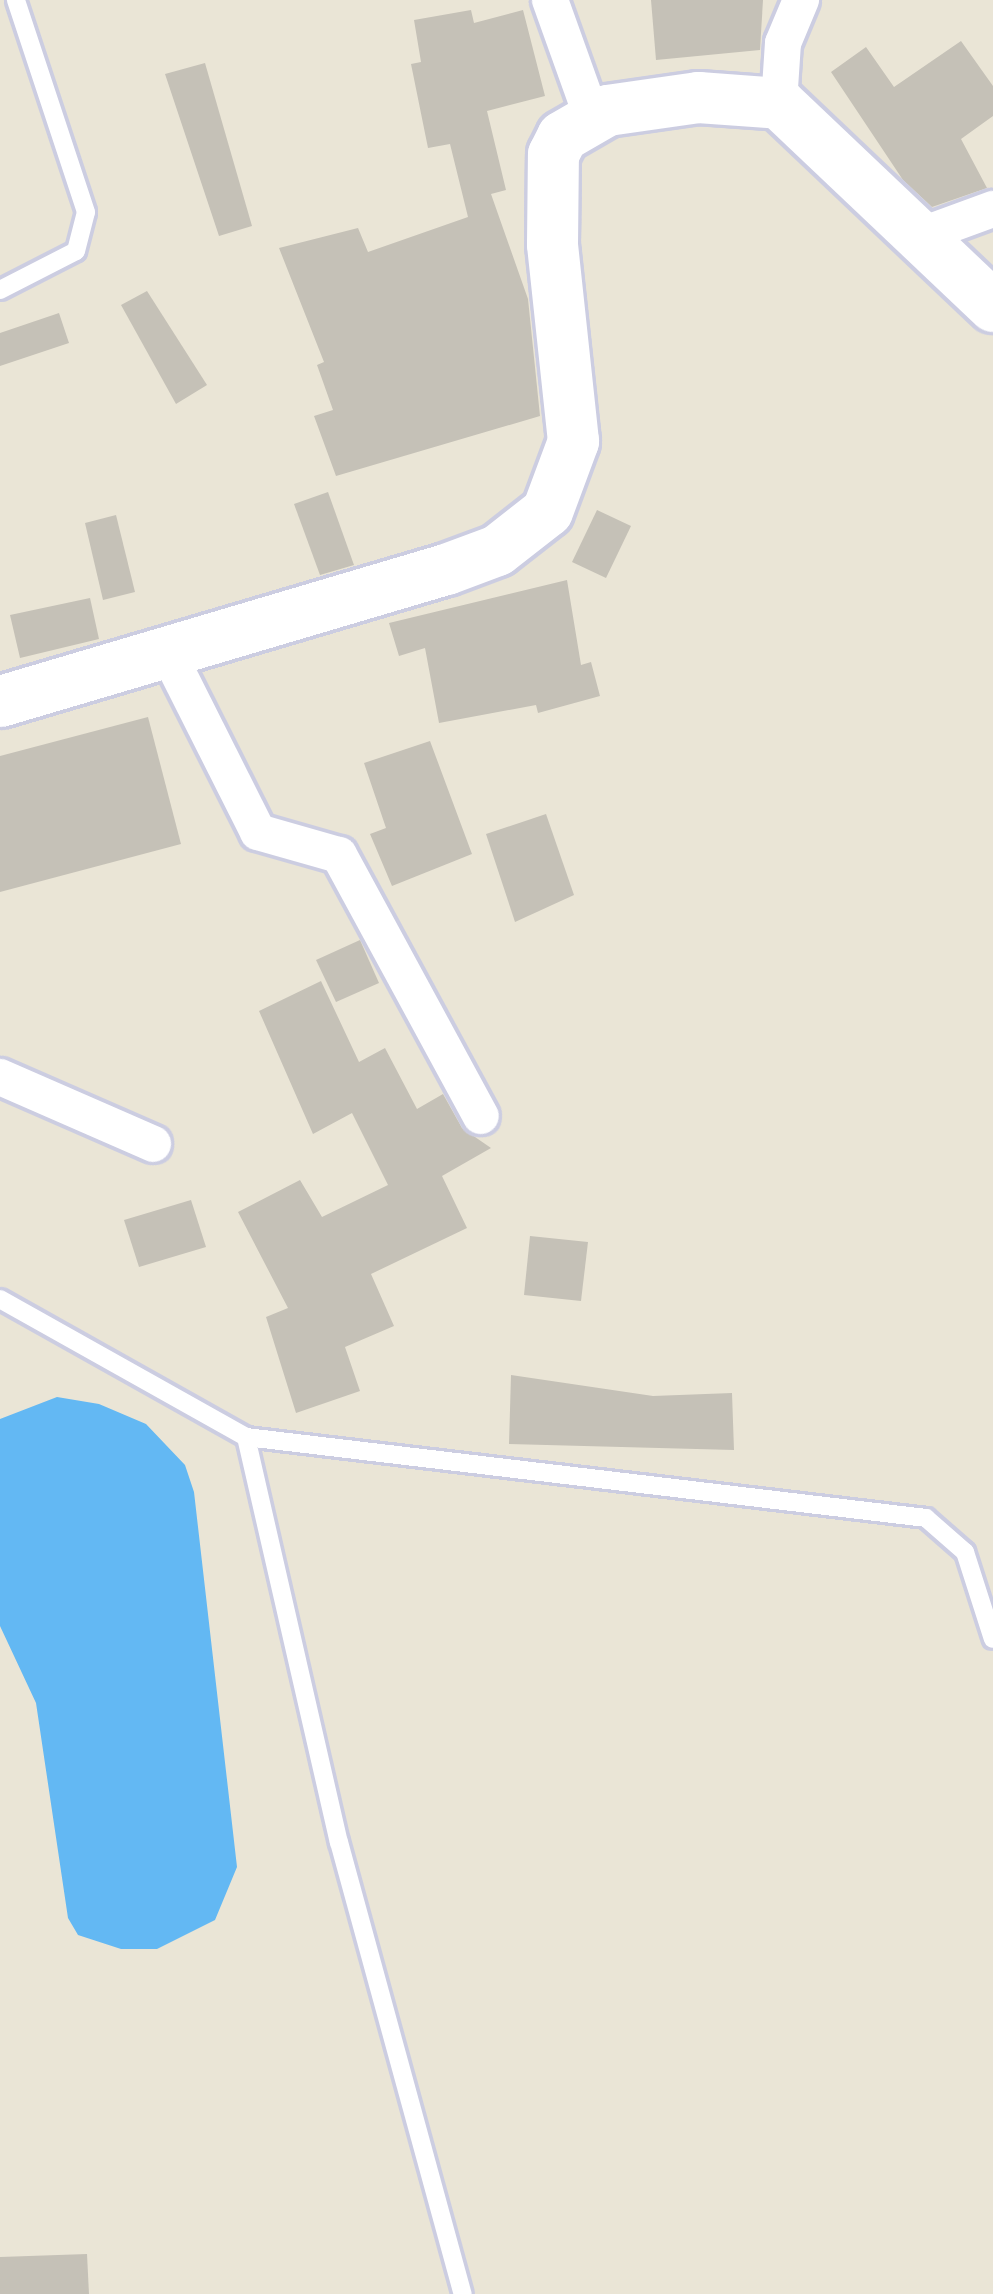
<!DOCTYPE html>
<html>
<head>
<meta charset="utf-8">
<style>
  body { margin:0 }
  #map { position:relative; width:993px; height:2294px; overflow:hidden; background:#eae5d6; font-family:"Source Sans 3",sans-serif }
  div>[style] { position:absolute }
  .water>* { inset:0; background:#63b8f3 }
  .building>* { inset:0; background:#c5c1b7 }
  .roads { filter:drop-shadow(3px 0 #cccde1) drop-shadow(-3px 0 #cccde1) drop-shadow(0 3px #cccde1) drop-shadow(0 -3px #cccde1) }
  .lane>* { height:18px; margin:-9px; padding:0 9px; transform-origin:9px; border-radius:9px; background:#fff }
  .street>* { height:36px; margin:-18px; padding:0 18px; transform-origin:18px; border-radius:18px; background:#fff }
  .secondary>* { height:51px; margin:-25.5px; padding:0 25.5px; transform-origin:25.5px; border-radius:25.5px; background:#fff }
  span { translate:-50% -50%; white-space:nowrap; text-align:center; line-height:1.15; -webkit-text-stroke:10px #fff; paint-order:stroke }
</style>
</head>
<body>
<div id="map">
  <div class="water">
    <div style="clip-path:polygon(57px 1397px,99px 1404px,146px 1424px,185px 1465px,194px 1492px,237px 1867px,215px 1920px,157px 1949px,121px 1949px,78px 1935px,68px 1918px,36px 1703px,0 1626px,0 1419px)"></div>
  </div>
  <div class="building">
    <div style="clip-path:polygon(651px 0,763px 0,760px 50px,656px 60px)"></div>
    <div style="clip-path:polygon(471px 10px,474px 23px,523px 10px,545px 96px,487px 111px,506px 190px,491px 194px,528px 299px,540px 416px,336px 476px,314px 416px,333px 410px,317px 365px,324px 362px,279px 248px,358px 228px,368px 252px,468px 217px,450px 144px,428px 148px,411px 64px,421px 62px,414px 20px)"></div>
    <div style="clip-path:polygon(961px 41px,993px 86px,993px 116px,961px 139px,987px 188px,932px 207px,903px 180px,831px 72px,866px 47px,894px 87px)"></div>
    <div style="clip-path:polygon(205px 63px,252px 226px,219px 236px,165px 74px)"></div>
    <div style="clip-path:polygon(147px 291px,207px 385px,176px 404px,121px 305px)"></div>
    <div style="clip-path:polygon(59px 313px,69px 343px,0 366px,0 333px)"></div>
    <div style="clip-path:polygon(328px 492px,354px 565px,320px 575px,294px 504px)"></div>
    <div style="clip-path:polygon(597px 510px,631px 526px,606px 578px,572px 562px)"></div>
    <div style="clip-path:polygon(116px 515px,135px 592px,103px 600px,85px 523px)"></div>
    <div style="clip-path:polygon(567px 580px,581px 665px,591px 662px,600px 696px,538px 713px,536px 705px,439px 723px,425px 648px,399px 656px,389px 623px)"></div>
    <div style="clip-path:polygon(90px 598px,99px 639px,20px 658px,10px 615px)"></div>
    <div style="clip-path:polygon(148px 717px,181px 844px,0 892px,0 756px)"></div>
    <div style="clip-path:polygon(430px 741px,472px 854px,392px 886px,370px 834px,386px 828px,364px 763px)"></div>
    <div style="clip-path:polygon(546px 814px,574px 895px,515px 922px,486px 834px)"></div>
    <div style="clip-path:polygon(360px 940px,379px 983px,336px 1002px,316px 960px)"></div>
    <div style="clip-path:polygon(321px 981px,359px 1062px,385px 1048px,417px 1109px,443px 1094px,462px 1128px,491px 1148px,442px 1176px,467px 1228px,371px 1274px,394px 1326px,345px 1347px,360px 1391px,296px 1413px,266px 1317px,288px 1308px,238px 1212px,300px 1180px,322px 1217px,388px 1185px,352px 1113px,313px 1134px,259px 1011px)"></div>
    <div style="clip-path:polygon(191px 1200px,206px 1247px,139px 1267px,124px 1220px)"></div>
    <div style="clip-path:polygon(530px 1236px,588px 1242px,581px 1301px,524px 1295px)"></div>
    <div style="clip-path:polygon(511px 1375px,653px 1396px,732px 1393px,734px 1450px,509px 1444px)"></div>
    <div style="clip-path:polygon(87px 2254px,89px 2294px,0 2294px,0 2257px)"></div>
  </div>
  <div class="roads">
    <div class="lane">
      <div style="left:0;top:290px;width:85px;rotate:-27.2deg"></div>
      <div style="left:76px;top:251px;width:40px;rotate:-75.6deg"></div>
      <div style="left:86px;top:212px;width:223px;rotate:-108.3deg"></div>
      <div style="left:0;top:1299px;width:282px;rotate:29.3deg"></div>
      <div style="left:246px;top:1437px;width:685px;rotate:6.79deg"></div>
      <div style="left:926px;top:1518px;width:52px;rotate:41.1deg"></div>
      <div style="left:965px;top:1552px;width:91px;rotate:72.2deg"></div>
      <div style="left:246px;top:1437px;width:416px;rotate:77.1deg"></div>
      <div style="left:339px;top:1842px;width:469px;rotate:74.7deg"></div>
    </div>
    <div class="street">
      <div style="left:550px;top:0;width:124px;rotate:70.3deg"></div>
      <div style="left:779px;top:103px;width:60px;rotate:-86.2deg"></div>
      <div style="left:783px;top:43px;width:47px;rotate:-67.3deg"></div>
      <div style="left:922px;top:235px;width:76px;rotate:-20.1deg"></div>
      <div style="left:169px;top:655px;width:198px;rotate:63.3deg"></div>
      <div style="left:258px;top:832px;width:84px;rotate:15.9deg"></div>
      <div style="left:339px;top:855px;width:297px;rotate:61.5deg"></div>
      <div style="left:0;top:1077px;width:167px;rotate:23.6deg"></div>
    </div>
    <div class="secondary">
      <div style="left:0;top:701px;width:465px;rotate:-16.5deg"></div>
      <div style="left:446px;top:569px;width:54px;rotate:-20.4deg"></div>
      <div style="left:497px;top:550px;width:63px;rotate:-38deg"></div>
      <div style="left:547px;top:511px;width:75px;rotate:-69.6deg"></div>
      <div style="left:573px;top:441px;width:198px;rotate:-96.1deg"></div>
      <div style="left:552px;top:244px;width:90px;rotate:-89.4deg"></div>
      <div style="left:553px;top:154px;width:20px;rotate:-63deg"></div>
      <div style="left:562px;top:136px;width:52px;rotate:-30deg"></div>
      <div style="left:607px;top:110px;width:92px;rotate:-8.1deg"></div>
      <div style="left:698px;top:97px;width:81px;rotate:4.2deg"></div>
      <div style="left:779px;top:103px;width:295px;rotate:43.5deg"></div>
    </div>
  </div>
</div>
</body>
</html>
